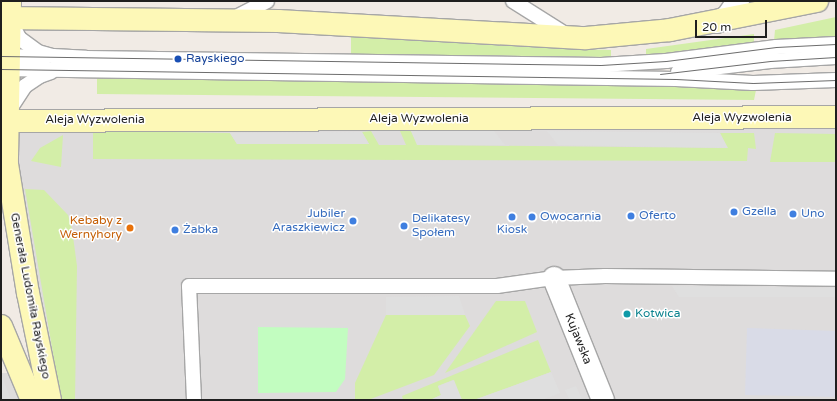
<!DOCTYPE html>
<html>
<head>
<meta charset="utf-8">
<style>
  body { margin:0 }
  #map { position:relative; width:837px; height:401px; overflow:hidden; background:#f1ebe5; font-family:"Varela Round",sans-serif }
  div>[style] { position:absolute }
  .residential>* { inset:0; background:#dedcdc }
  .grass>* { inset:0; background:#d3eea8 }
  .park>* { inset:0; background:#c2fdc0 }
  .parking>* { inset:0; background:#dfdfdf }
  .plaza>* { inset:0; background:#d9dbe7 }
  .roads { filter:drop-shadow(1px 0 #a6a6a6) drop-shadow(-1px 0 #a6a6a6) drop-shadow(0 1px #a6a6a6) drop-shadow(0 -1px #a6a6a6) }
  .lane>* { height:14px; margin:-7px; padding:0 7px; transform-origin:7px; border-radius:7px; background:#fff }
  .street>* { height:22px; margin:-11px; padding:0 11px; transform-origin:11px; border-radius:11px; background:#fff }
  .secondary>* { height:22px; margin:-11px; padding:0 11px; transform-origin:11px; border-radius:11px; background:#fdf8b7 }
  .tram>* { height:1px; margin:-0.5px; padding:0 0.5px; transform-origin:0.5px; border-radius:0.5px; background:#6d6d6d }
  .dots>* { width:11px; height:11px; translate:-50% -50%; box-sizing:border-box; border:2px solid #fff; border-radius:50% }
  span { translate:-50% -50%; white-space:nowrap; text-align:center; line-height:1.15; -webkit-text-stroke:3px #fff; paint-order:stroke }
  .transit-label { font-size:12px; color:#164399 }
  .left { translate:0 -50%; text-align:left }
  .street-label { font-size:12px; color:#1f1f1f }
  .shop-label { font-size:12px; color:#366cbe }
  .right { translate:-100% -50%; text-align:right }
  .food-label { font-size:12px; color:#c56008 }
  .culture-label { font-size:12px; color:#0d838f }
  .frame { position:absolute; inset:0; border:2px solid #1f1f1f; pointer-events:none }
  .scale { position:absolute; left:695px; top:20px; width:72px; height:18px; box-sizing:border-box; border:2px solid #1f1f1f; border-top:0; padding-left:5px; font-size:12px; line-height:14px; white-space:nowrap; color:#1f1f1f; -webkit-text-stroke:3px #fff; paint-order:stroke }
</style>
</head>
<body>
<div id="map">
  <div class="residential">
    <div style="clip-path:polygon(15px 127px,836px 127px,836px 400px,56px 400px,20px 203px)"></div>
    <div style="clip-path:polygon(1px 373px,11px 373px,22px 400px,1px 400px)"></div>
  </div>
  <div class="grass">
    <div style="clip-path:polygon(836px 17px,836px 39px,774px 41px,775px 30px)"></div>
    <div style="clip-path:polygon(754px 34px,754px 44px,646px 57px,646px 49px)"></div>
    <div style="clip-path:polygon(351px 37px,546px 48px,611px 50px,611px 57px,351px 54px)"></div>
    <div style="clip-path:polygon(97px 75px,594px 83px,756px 90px,754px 100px,97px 94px)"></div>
    <div style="clip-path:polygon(111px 131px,230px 133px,237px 144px,369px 144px,362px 132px,371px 131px,379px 145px,406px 145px,400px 131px,411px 131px,418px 145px,727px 148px,720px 133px,754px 133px,756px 149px,748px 148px,747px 161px,93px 159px,93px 132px)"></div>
    <div style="clip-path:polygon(775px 133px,836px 134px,836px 162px,770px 162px)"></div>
    <div style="clip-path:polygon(63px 135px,61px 167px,31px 161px,40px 148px)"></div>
    <div style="clip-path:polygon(25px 189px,44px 190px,68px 215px,72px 229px,77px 266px,75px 400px,61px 400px)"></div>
    <div style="clip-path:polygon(496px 301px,525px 301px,537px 332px,445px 373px)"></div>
    <div style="clip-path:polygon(386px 315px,465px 315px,470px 326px,434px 375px,368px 400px,355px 400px,355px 383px)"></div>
    <div style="clip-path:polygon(538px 340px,551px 372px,474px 400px,462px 400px,453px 380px,438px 386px,441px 395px,430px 400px,403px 400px,402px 396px)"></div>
  </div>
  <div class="park">
    <div style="clip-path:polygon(258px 327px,348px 328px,345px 379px,336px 392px,258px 393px)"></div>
  </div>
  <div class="parking">
    <div style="clip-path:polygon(411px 131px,494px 131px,505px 145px,417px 145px)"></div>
    <div style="clip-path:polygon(547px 131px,720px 133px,728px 148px,558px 145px)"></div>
    <div style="clip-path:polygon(362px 132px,369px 144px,237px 144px,230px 133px)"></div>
    <div style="clip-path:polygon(672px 286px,836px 288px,836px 297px,679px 297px)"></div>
    <div style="clip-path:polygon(459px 296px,465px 315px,386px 315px,386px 297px)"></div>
    <div style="clip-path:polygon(551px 372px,560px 393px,542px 400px,474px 400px)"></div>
    <div style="clip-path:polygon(1px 374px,11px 400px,1px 400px)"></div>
    <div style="clip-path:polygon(454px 380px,462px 400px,430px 400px,441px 395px,438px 386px)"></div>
    <div style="clip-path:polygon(576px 386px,582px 400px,570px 400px,565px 390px)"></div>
  </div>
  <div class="plaza">
    <div style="clip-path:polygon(747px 328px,836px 331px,836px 397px,745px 395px)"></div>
  </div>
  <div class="roads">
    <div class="lane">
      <div style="left:513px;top:1px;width:64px;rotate:32.2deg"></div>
      <div style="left:234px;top:18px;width:37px;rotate:-27deg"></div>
      <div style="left:11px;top:22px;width:18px;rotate:63deg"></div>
      <div style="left:19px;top:38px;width:24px;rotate:36deg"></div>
      <div style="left:38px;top:52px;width:16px;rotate:15deg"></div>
      <div style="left:53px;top:56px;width:33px;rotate:3deg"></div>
      <div style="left:86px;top:58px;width:515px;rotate:0.78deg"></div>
      <div style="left:601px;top:65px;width:65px;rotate:-3.5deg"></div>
      <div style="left:666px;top:61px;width:111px;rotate:-7.3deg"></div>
      <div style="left:776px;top:47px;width:60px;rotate:-2.9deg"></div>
      <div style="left:2px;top:56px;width:44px;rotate:1.3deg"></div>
      <div style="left:1px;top:69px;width:675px;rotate:0.85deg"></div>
      <div style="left:676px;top:79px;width:77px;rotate:3deg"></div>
      <div style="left:753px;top:83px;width:83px;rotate:-2.1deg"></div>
      <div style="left:678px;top:72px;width:93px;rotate:-6.8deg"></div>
      <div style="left:770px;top:61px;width:66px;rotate:-3.5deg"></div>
      <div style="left:10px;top:109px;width:27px;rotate:-57deg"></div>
      <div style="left:25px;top:86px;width:18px;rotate:-34deg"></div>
      <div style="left:40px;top:76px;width:12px;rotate:-20deg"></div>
      <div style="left:194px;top:400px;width:114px;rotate:-92.5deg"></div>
      <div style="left:189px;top:286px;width:308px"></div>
      <div style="left:497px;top:286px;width:58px;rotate:-8deg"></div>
      <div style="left:554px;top:278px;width:51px;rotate:-2.2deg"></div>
      <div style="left:605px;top:276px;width:231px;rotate:0.7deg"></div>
    </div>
    <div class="street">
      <div style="left:717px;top:22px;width:11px;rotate:-27deg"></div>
      <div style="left:727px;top:17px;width:19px;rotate:-55deg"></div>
      <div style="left:554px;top:278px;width:131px;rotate:68.1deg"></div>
    </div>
    <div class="secondary">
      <div style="left:10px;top:1px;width:163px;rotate:91.1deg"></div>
      <div style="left:7px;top:164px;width:131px;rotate:80.8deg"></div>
      <div style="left:28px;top:293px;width:109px;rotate:78.4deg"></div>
      <div style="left:1px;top:18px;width:277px;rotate:0.6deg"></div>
      <div style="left:278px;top:21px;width:308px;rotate:3.2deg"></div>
      <div style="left:586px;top:38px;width:84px;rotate:-5.4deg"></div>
      <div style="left:670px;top:30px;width:150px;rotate:-11.2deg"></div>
      <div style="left:1px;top:121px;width:835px;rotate:-0.27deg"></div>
      <div style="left:1px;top:326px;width:80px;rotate:67.3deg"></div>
    </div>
  </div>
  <div class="tram">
    <div style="left:1px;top:56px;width:600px;rotate:0.86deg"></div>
    <div style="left:601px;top:65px;width:65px;rotate:-3.5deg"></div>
    <div style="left:666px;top:61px;width:111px;rotate:-7.3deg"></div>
    <div style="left:776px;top:47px;width:60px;rotate:-2.9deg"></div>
    <div style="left:1px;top:69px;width:675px;rotate:0.85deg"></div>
    <div style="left:676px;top:79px;width:77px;rotate:3deg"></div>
    <div style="left:753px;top:83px;width:83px;rotate:-2.1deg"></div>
    <div style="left:660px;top:74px;width:111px;rotate:-6.7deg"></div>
    <div style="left:770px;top:61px;width:66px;rotate:-3.5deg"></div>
  </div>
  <div class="dots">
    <div style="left:178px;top:59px;background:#1a4fb4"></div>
    <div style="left:734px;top:212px;background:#3f7fe0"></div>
    <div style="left:793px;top:214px;background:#3f7fe0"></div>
    <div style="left:631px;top:216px;background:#3f7fe0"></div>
    <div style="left:512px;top:217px;background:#3f7fe0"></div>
    <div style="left:532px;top:217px;background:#3f7fe0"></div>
    <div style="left:353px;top:221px;background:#3f7fe0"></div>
    <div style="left:404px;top:226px;background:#3f7fe0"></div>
    <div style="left:130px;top:228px;background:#e8710a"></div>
    <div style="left:175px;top:230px;background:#3f7fe0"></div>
    <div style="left:627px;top:314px;background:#0f9aa8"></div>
  </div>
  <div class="transit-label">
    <span class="left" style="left:186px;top:59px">Rayskiego</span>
  </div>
  <div class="street-label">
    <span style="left:742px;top:118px">Aleja Wyzwolenia</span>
    <span style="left:419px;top:119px">Aleja Wyzwolenia</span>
    <span style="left:95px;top:120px">Aleja Wyzwolenia</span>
    <span style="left:30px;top:296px;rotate:79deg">Generała Ludomiła Rayskiego</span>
    <span style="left:578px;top:339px;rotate:68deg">Kujawska</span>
  </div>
  <div class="shop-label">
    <span class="left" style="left:742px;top:212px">Gzella</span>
    <span class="right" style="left:345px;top:221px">Jubiler<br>Araszkiewicz</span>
    <span class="left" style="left:801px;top:214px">Uno</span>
    <span class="left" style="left:639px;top:216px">Oferto</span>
    <span class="left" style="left:540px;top:217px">Owocarnia</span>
    <span class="left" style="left:412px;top:226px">Delikatesy<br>Społem</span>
    <span class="left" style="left:183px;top:230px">Żabka</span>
    <span style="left:512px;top:230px">Kiosk</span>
  </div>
  <div class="food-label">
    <span class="right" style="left:122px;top:228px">Kebaby z<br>Wernyhory</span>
  </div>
  <div class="culture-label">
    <span class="left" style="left:635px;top:314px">Kotwica</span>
  </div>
  <div class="frame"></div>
  <div class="scale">20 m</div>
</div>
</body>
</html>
